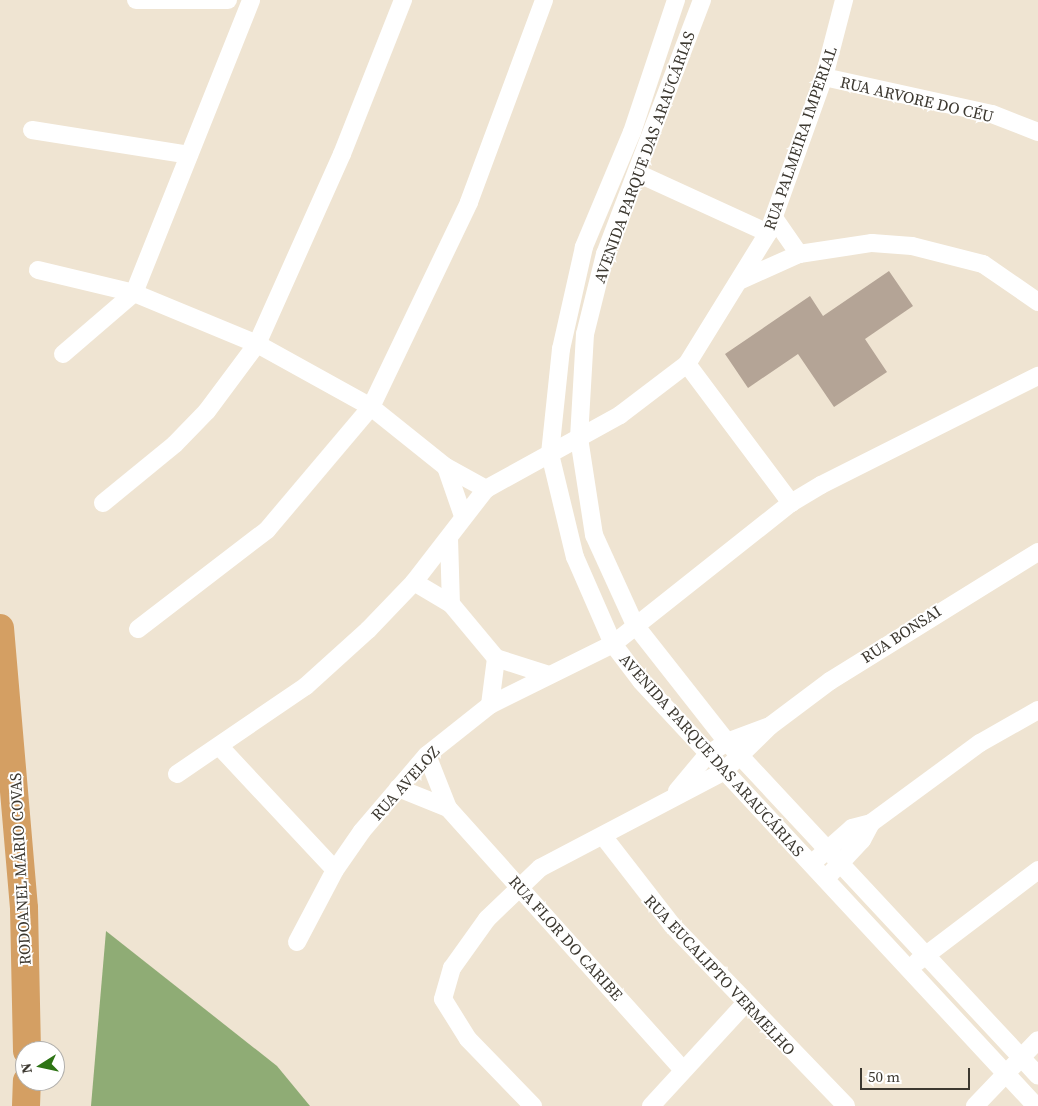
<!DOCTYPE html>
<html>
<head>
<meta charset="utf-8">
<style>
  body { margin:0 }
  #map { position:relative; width:1038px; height:1106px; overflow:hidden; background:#efe4d2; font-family:"Source Serif 4",serif }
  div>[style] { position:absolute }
  .forest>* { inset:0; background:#8fac75 }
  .building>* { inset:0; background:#b4a496 }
  .minor>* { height:18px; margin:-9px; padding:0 9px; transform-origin:9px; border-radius:9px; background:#fff }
  .motorway>* { height:28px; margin:-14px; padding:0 14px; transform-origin:14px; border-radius:14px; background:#d49f63 }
  span { translate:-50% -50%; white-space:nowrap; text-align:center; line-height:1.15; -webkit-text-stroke:4px #fff; paint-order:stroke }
  .street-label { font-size:16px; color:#3c3830 }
  .north { position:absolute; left:15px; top:1041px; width:50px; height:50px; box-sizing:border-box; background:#fff; border:1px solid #b1afac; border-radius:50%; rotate:260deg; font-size:14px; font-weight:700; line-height:20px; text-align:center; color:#3c3830 }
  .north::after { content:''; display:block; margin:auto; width:18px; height:22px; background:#2e7415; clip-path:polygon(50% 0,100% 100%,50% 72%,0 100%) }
  .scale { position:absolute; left:860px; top:1068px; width:110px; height:22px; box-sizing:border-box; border:2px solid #3c3830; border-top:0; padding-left:6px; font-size:15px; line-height:18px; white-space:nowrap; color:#3c3830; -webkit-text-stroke:4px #fff; paint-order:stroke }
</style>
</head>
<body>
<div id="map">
  <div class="forest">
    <div style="clip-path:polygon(106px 931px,277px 1066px,310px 1106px,91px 1106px)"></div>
  </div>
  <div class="building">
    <div style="clip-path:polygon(889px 271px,913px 306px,865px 339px,887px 372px,834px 407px,798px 354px,748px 388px,725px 354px,810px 296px,823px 316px)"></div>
  </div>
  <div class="minor">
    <div style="left:136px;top:0;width:92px"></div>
    <div style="left:676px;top:0;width:139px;rotate:108.4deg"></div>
    <div style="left:632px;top:132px;width:125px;rotate:112.7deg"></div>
    <div style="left:584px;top:247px;width:105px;rotate:102.7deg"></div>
    <div style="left:561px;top:349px;width:106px;rotate:96deg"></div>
    <div style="left:550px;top:454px;width:106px;rotate:76.4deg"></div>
    <div style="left:575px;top:557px;width:95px;rotate:66.4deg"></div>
    <div style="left:613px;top:644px;width:46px;rotate:52.9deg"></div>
    <div style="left:641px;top:681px;width:580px;rotate:47.1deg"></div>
    <div style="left:702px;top:0;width:272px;rotate:110.9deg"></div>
    <div style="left:605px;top:254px;width:82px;rotate:104deg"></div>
    <div style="left:585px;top:334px;width:104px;rotate:93.3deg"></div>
    <div style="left:579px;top:438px;width:98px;rotate:81.2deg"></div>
    <div style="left:594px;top:535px;width:99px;rotate:65.5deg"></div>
    <div style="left:635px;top:625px;width:149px;rotate:51.8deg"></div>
    <div style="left:727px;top:742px;width:456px;rotate:47deg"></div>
    <div style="left:824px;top:77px;width:172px;rotate:12.4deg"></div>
    <div style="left:992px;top:114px;width:49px;rotate:21.4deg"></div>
    <div style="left:32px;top:130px;width:159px;rotate:9deg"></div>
    <div style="left:637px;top:173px;width:144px;rotate:24.6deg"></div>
    <div style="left:774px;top:218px;width:44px;rotate:55.2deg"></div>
    <div style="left:38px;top:270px;width:99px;rotate:13.5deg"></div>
    <div style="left:134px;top:293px;width:133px;rotate:22.5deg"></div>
    <div style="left:257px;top:344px;width:130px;rotate:28.9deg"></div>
    <div style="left:371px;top:407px;width:96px;rotate:38.7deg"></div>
    <div style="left:446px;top:467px;width:46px;rotate:28.8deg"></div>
    <div style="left:741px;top:280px;width:64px;rotate:-24.1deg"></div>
    <div style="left:799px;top:254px;width:74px;rotate:-8.6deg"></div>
    <div style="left:872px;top:243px;width:40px;rotate:4.3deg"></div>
    <div style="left:912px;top:246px;width:73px;rotate:14.2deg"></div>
    <div style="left:983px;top:264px;width:67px;rotate:34.6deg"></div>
    <div style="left:63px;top:354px;width:94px;rotate:-40.7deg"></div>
    <div style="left:134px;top:293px;width:315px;rotate:-68.2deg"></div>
    <div style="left:687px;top:364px;width:174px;rotate:53.2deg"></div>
    <div style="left:446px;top:467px;width:52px;rotate:70.9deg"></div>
    <div style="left:103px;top:503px;width:93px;rotate:-39.3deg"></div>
    <div style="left:175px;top:444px;width:46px;rotate:-45.9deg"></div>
    <div style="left:207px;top:411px;width:84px;rotate:-53.3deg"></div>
    <div style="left:257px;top:344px;width:208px;rotate:-65.9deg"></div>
    <div style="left:342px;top:154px;width:166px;rotate:-68.4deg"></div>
    <div style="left:449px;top:538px;width:66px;rotate:88.3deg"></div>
    <div style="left:414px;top:582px;width:43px;rotate:30.7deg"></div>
    <div style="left:451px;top:604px;width:70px;rotate:50.2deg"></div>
    <div style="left:496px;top:658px;width:56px;rotate:17.8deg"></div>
    <div style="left:138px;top:629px;width:163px;rotate:-37.5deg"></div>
    <div style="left:267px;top:530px;width:161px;rotate:-49.8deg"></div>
    <div style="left:371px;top:407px;width:227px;rotate:-64.4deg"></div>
    <div style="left:469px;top:202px;width:215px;rotate:-69.6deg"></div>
    <div style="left:490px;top:705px;width:47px;rotate:-82.7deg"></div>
    <div style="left:220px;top:747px;width:168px;rotate:46.9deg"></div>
    <div style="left:427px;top:755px;width:57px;rotate:68.4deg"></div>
    <div style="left:448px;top:808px;width:352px;rotate:48.1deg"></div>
    <div style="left:177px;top:774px;width:156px;rotate:-34.3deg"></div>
    <div style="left:306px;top:686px;width:84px;rotate:-42.1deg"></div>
    <div style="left:368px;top:630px;width:66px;rotate:-46.2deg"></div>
    <div style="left:414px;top:582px;width:118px;rotate:-52.3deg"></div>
    <div style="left:486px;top:489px;width:153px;rotate:-28.9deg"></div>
    <div style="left:620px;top:415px;width:84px;rotate:-37.3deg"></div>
    <div style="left:687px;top:364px;width:154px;rotate:-58.3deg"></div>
    <div style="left:768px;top:233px;width:166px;rotate:-70.3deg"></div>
    <div style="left:824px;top:77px;width:80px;rotate:-75.4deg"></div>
    <div style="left:398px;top:788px;width:54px;rotate:21.8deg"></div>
    <div style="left:677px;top:791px;width:47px;rotate:-50.2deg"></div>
    <div style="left:707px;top:755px;width:24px;rotate:-33deg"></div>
    <div style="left:727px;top:742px;width:43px;rotate:-20.6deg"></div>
    <div style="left:603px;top:836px;width:113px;rotate:52.2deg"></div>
    <div style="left:672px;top:925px;width:251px;rotate:46.1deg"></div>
    <div style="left:818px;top:858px;width:45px;rotate:-41.4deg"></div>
    <div style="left:852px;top:828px;width:20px;rotate:-15deg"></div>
    <div style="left:871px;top:823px;width:135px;rotate:-36.3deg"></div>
    <div style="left:980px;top:743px;width:67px;rotate:-29.6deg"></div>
    <div style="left:831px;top:873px;width:45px;rotate:-46.8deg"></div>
    <div style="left:862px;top:840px;width:19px;rotate:-62deg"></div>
    <div style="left:297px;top:942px;width:81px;rotate:-62.2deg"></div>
    <div style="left:335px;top:870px;width:47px;rotate:-55.3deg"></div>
    <div style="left:362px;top:831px;width:100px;rotate:-49.5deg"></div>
    <div style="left:427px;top:755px;width:80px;rotate:-38.4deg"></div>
    <div style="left:490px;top:705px;width:137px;rotate:-26.4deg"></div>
    <div style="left:613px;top:644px;width:227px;rotate:-38.4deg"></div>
    <div style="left:791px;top:503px;width:35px;rotate:-31deg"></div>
    <div style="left:821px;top:485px;width:243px;rotate:-26.7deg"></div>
    <div style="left:917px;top:962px;width:152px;rotate:-37.2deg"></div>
    <div style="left:533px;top:1106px;width:93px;rotate:-134.1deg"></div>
    <div style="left:468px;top:1039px;width:47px;rotate:-122deg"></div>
    <div style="left:443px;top:999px;width:32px;rotate:-74deg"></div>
    <div style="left:452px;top:968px;width:60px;rotate:-54.5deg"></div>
    <div style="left:487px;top:919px;width:74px;rotate:-43.9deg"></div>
    <div style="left:540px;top:868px;width:207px;rotate:-27.7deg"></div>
    <div style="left:723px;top:772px;width:66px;rotate:-44.4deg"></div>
    <div style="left:770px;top:726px;width:75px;rotate:-36.9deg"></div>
    <div style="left:830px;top:681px;width:245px;rotate:-31.8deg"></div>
    <div style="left:651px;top:1106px;width:137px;rotate:-47.4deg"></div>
    <div style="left:975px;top:1106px;width:91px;rotate:-46.3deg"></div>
  </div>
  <div class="motorway">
    <div style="left:0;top:628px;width:281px;rotate:85.1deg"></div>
    <div style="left:24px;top:908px;width:143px;rotate:88.8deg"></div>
    <div style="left:26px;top:1106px;width:25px;rotate:-88deg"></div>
  </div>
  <div class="street-label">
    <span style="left:917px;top:99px;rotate:13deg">RUA ARVORE DO CÉU</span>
    <span style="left:800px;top:138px;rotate:-71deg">RUA PALMEIRA IMPERIAL</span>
    <span style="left:644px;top:157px;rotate:-70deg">AVENIDA PARQUE DAS ARAUCÁRIAS</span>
    <span style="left:901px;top:634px;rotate:-33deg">RUA BONSAI</span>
    <span style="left:712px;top:755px;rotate:48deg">AVENIDA PARQUE DAS ARAUCÁRIAS</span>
    <span style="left:405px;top:783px;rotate:-48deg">RUA AVELOZ</span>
    <span style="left:20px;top:869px;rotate:-93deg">RODOANEL MÁRIO COVAS</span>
    <span style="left:566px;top:938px;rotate:48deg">RUA FLOR DO CARIBE</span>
    <span style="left:720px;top:975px;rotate:47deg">RUA EUCALIPTO VERMELHO</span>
  </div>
  <div class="north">N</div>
  <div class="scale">50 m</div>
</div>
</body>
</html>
